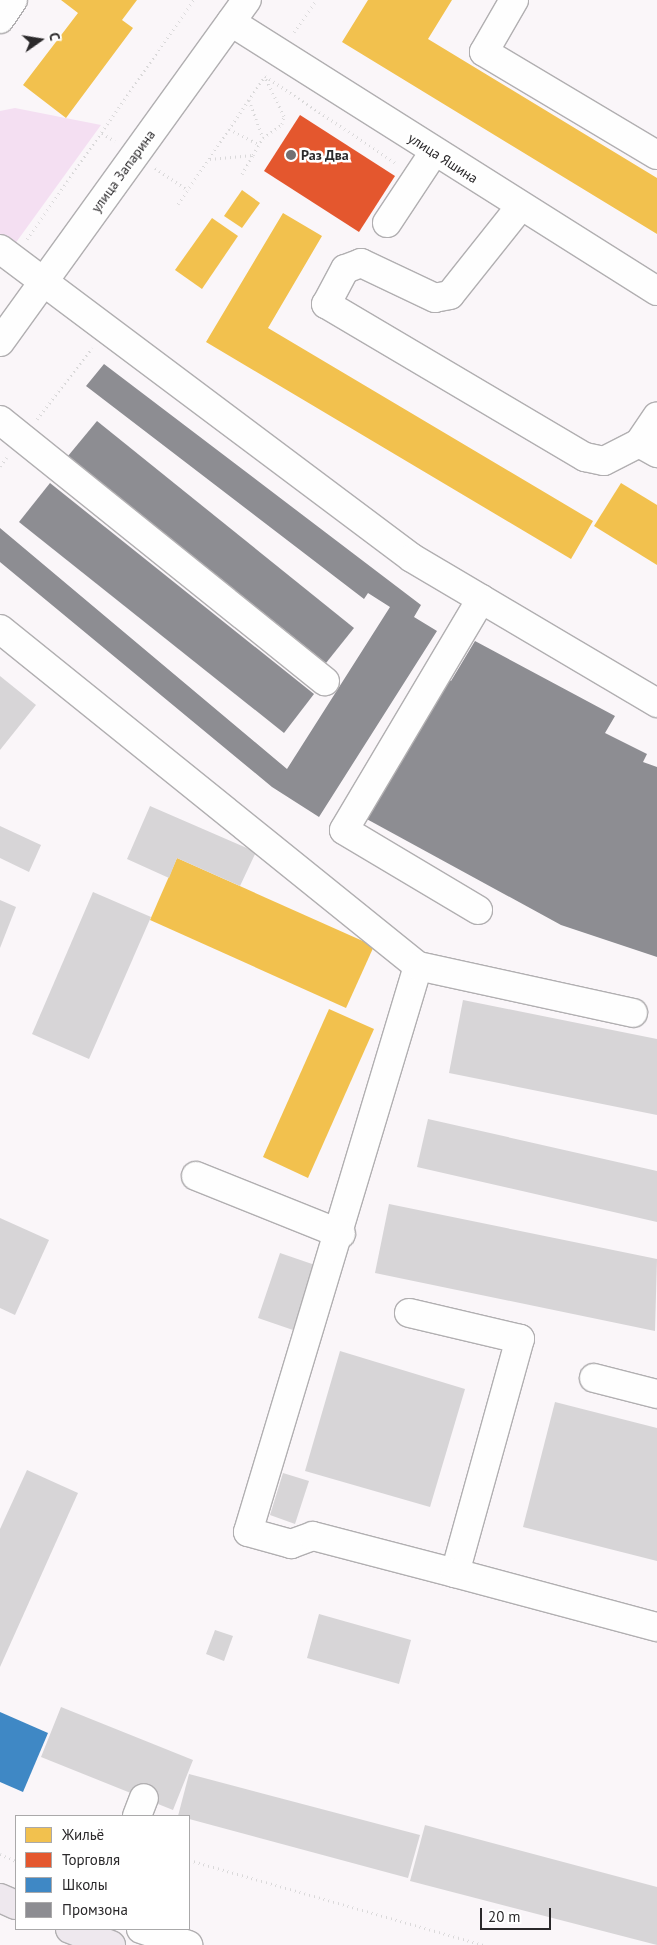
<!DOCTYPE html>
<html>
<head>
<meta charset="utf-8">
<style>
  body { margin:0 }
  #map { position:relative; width:657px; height:1945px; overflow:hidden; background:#faf6f9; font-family:"PT Sans",sans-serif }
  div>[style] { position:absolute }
  .green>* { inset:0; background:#f4dff2 }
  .homes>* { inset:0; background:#f2c14e }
  .shops>* { inset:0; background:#e4572e }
  .schools>* { inset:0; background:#3f88c5 }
  .industry>* { inset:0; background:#8d8d92 }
  .building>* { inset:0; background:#d7d5d7 }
  .path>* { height:3px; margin-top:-1.5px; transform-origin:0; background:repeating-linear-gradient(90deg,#dad9da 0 1px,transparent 0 5px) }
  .roads { filter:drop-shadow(1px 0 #b1afb1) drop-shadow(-1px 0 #b1afb1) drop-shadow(0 1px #b1afb1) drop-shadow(0 -1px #b1afb1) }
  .minor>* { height:28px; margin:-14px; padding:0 14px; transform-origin:14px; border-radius:14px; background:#fefefe }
  .major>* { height:28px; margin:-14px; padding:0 14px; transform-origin:14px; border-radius:14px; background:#eee8ee }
  .dots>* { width:14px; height:14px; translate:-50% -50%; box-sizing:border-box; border:2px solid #fff; border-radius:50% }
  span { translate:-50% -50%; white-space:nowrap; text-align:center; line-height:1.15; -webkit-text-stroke:5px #fff; paint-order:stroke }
  .poi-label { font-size:14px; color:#2b292b; font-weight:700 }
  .left { translate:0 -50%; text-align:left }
  .street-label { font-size:14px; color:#2b292b }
  .legend { position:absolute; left:15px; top:1815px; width:175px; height:115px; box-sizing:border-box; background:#fff; border:1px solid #aaa9aa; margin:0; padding:6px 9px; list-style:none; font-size:15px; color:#2b292b }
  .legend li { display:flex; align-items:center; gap:10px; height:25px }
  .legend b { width:25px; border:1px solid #aaa9aa }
  .north { position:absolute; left:15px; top:15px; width:50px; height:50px; -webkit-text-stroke:4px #fff; paint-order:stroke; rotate:77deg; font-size:14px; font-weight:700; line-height:20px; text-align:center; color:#2b292b }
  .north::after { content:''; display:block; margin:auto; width:18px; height:22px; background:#2b292b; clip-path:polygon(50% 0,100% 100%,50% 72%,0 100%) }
  .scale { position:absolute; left:480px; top:1908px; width:71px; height:22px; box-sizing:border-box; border:2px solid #2b292b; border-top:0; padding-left:6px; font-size:15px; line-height:18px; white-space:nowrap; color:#2b292b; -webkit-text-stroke:4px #fff; paint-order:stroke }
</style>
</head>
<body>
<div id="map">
  <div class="green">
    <div style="clip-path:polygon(15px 108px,101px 125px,12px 248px,0 240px,0 111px)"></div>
  </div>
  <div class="homes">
    <div style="clip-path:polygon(61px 0,137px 0,122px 20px,133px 28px,66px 118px,23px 85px,78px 13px)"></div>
    <div style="clip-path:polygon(368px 0,452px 0,428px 39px,657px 178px,657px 234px,342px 42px)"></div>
    <div style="clip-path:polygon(242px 190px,260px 203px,242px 228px,224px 216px)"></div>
    <div style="clip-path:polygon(283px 213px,322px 236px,268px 328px,593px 521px,571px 559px,206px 342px)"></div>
    <div style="clip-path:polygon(212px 218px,238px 236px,202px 289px,175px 270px)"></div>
    <div style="clip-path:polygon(621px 483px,657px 505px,657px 565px,594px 526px)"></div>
    <div style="clip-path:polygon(177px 858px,374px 946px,346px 1008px,150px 920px)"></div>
    <div style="clip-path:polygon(329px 1009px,374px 1029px,308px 1178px,263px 1157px)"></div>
  </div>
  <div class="shops">
    <div style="clip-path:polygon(300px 115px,395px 176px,359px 232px,264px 171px)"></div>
  </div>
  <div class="schools">
    <div style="clip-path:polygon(0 1712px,48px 1733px,23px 1792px,0 1782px)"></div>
  </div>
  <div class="industry">
    <div style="clip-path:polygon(104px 364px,421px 605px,414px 617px,437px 631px,319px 817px,272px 787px,0 562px,0 528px,287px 769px,390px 607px,368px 593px,364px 599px,86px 386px)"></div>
    <div style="clip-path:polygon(97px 421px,354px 628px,326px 663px,68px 456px)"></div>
    <div style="clip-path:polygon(50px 483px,314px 694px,284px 733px,19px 522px)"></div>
    <div style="clip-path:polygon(475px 641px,615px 716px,605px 733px,647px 754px,643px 762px,657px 767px,657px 957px,561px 925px,363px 817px,440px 675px,451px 681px)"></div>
  </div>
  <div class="building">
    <div style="clip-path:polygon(0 676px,36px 705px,0 750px)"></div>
    <div style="clip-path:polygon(150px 806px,256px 852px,240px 886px,177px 858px,169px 878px,127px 859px)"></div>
    <div style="clip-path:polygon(0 826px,41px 845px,29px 872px,0 858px)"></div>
    <div style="clip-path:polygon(93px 892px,151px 917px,89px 1059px,32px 1034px)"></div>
    <div style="clip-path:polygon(0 900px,16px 907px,0 948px)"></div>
    <div style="clip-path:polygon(463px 1000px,657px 1039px,657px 1115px,449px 1073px)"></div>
    <div style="clip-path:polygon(428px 1119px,657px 1171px,657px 1222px,417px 1167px)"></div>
    <div style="clip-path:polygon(389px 1204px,657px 1259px,655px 1331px,375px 1273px)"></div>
    <div style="clip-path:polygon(0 1218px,49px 1240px,15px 1315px,0 1308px)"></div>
    <div style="clip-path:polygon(280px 1253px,315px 1265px,293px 1330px,258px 1318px)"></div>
    <div style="clip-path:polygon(340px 1351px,465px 1389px,430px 1507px,305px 1471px)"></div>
    <div style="clip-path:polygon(555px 1402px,657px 1428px,657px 1561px,523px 1527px)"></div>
    <div style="clip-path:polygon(27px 1470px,78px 1493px,0 1667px,0 1529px)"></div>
    <div style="clip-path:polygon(283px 1473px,309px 1481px,295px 1524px,270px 1515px)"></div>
    <div style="clip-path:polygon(319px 1614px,411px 1640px,399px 1684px,307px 1658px)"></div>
    <div style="clip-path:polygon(215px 1630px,233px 1636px,224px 1661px,206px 1654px)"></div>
    <div style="clip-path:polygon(61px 1707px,193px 1760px,173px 1810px,41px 1757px)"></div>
    <div style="clip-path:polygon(189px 1774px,420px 1835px,408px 1878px,178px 1816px)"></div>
    <div style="clip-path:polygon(425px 1825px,657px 1887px,657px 1945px,410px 1881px)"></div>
  </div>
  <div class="path">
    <div style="left:294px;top:32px;width:39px;rotate:-55deg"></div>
    <div style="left:249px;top:100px;width:40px;rotate:69.8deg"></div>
    <div style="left:229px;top:129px;width:34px;rotate:27deg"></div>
    <div style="left:102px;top:133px;width:15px;rotate:32deg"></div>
    <div style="left:210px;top:159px;width:43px;rotate:-5.3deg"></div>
    <div style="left:253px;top:155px;width:20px;rotate:-60deg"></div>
    <div style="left:263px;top:138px;width:24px;rotate:-36deg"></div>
    <div style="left:282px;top:124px;width:8px;rotate:-76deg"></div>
    <div style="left:284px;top:116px;width:43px;rotate:-116deg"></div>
    <div style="left:155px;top:168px;width:40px;rotate:34deg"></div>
    <div style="left:242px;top:174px;width:22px;rotate:-60deg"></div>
    <div style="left:178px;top:204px;width:155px;rotate:-55.8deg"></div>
    <div style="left:265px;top:76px;width:157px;rotate:33.6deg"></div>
    <div style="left:27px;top:239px;width:292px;rotate:-55.1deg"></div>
    <div style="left:37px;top:419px;width:90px;rotate:-52.2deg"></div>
    <div style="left:0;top:466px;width:11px;rotate:-52deg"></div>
    <div style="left:0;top:1854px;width:17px;rotate:24deg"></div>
    <div style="left:189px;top:1860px;width:307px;rotate:16.1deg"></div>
  </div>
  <div class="roads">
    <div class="minor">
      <div style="left:514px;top:0;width:60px;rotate:120deg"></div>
      <div style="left:484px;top:52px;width:201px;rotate:30.8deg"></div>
      <div style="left:0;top:19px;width:23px;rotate:-56deg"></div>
      <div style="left:231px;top:22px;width:504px;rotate:32.27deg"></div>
      <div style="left:520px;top:207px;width:112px;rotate:128.5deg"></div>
      <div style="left:450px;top:295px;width:15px;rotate:169deg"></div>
      <div style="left:435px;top:298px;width:82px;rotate:-154.7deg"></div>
      <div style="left:361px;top:263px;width:17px;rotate:159deg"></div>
      <div style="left:345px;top:269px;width:40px;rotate:118deg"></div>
      <div style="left:326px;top:304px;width:301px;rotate:30.6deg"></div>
      <div style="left:585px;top:457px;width:19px;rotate:12deg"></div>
      <div style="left:604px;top:461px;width:39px;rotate:-27deg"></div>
      <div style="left:639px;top:443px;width:21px;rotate:29deg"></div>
      <div style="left:387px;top:223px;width:85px;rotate:-56.5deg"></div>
      <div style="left:0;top:249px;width:515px;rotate:36.87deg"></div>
      <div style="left:412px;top:558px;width:285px;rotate:30.6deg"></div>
      <div style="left:0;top:342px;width:422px;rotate:-54.2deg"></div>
      <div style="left:0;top:420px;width:417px;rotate:38.8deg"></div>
      <div style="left:639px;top:443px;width:32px;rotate:-56deg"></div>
      <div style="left:0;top:629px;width:537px;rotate:38.88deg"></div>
      <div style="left:418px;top:966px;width:591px;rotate:106.72deg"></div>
      <div style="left:248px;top:1532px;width:45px;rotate:15.6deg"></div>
      <div style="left:291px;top:1544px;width:23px;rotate:-20deg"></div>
      <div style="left:313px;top:1536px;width:147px;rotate:14.6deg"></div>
      <div style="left:455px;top:1573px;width:243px;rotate:-74.5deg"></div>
      <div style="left:520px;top:1339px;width:114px;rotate:-166.8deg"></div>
      <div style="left:478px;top:910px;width:156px;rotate:-149.2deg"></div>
      <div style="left:344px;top:830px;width:269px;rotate:-59.3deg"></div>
      <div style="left:418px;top:966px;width:220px;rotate:12.3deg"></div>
      <div style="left:196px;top:1176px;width:156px;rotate:21.8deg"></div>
      <div style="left:594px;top:1378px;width:65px;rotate:14.3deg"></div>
      <div style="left:455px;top:1573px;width:209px;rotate:15deg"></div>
      <div style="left:137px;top:1816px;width:19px;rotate:-69deg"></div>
      <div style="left:141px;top:1929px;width:50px;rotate:18.8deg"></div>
    </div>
    <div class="major">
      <div style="left:0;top:1898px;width:17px;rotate:24deg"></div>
      <div style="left:70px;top:1929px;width:44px;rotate:21.3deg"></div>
    </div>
  </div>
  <div class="dots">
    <div style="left:291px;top:155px;background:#737173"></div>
  </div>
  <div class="poi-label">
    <span class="left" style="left:301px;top:155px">Раз Два</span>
  </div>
  <div class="street-label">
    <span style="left:443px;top:158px;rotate:33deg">улица Яшина</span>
    <span style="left:123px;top:171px;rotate:-54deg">улица Запарина</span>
  </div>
  <ul class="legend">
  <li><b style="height:14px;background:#f2c14e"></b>Жильё</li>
  <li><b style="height:14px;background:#e4572e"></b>Торговля</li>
  <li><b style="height:14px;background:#3f88c5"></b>Школы</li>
  <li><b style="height:14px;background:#8d8d92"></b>Промзона</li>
  </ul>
  <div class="north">С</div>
  <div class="scale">20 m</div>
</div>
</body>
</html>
